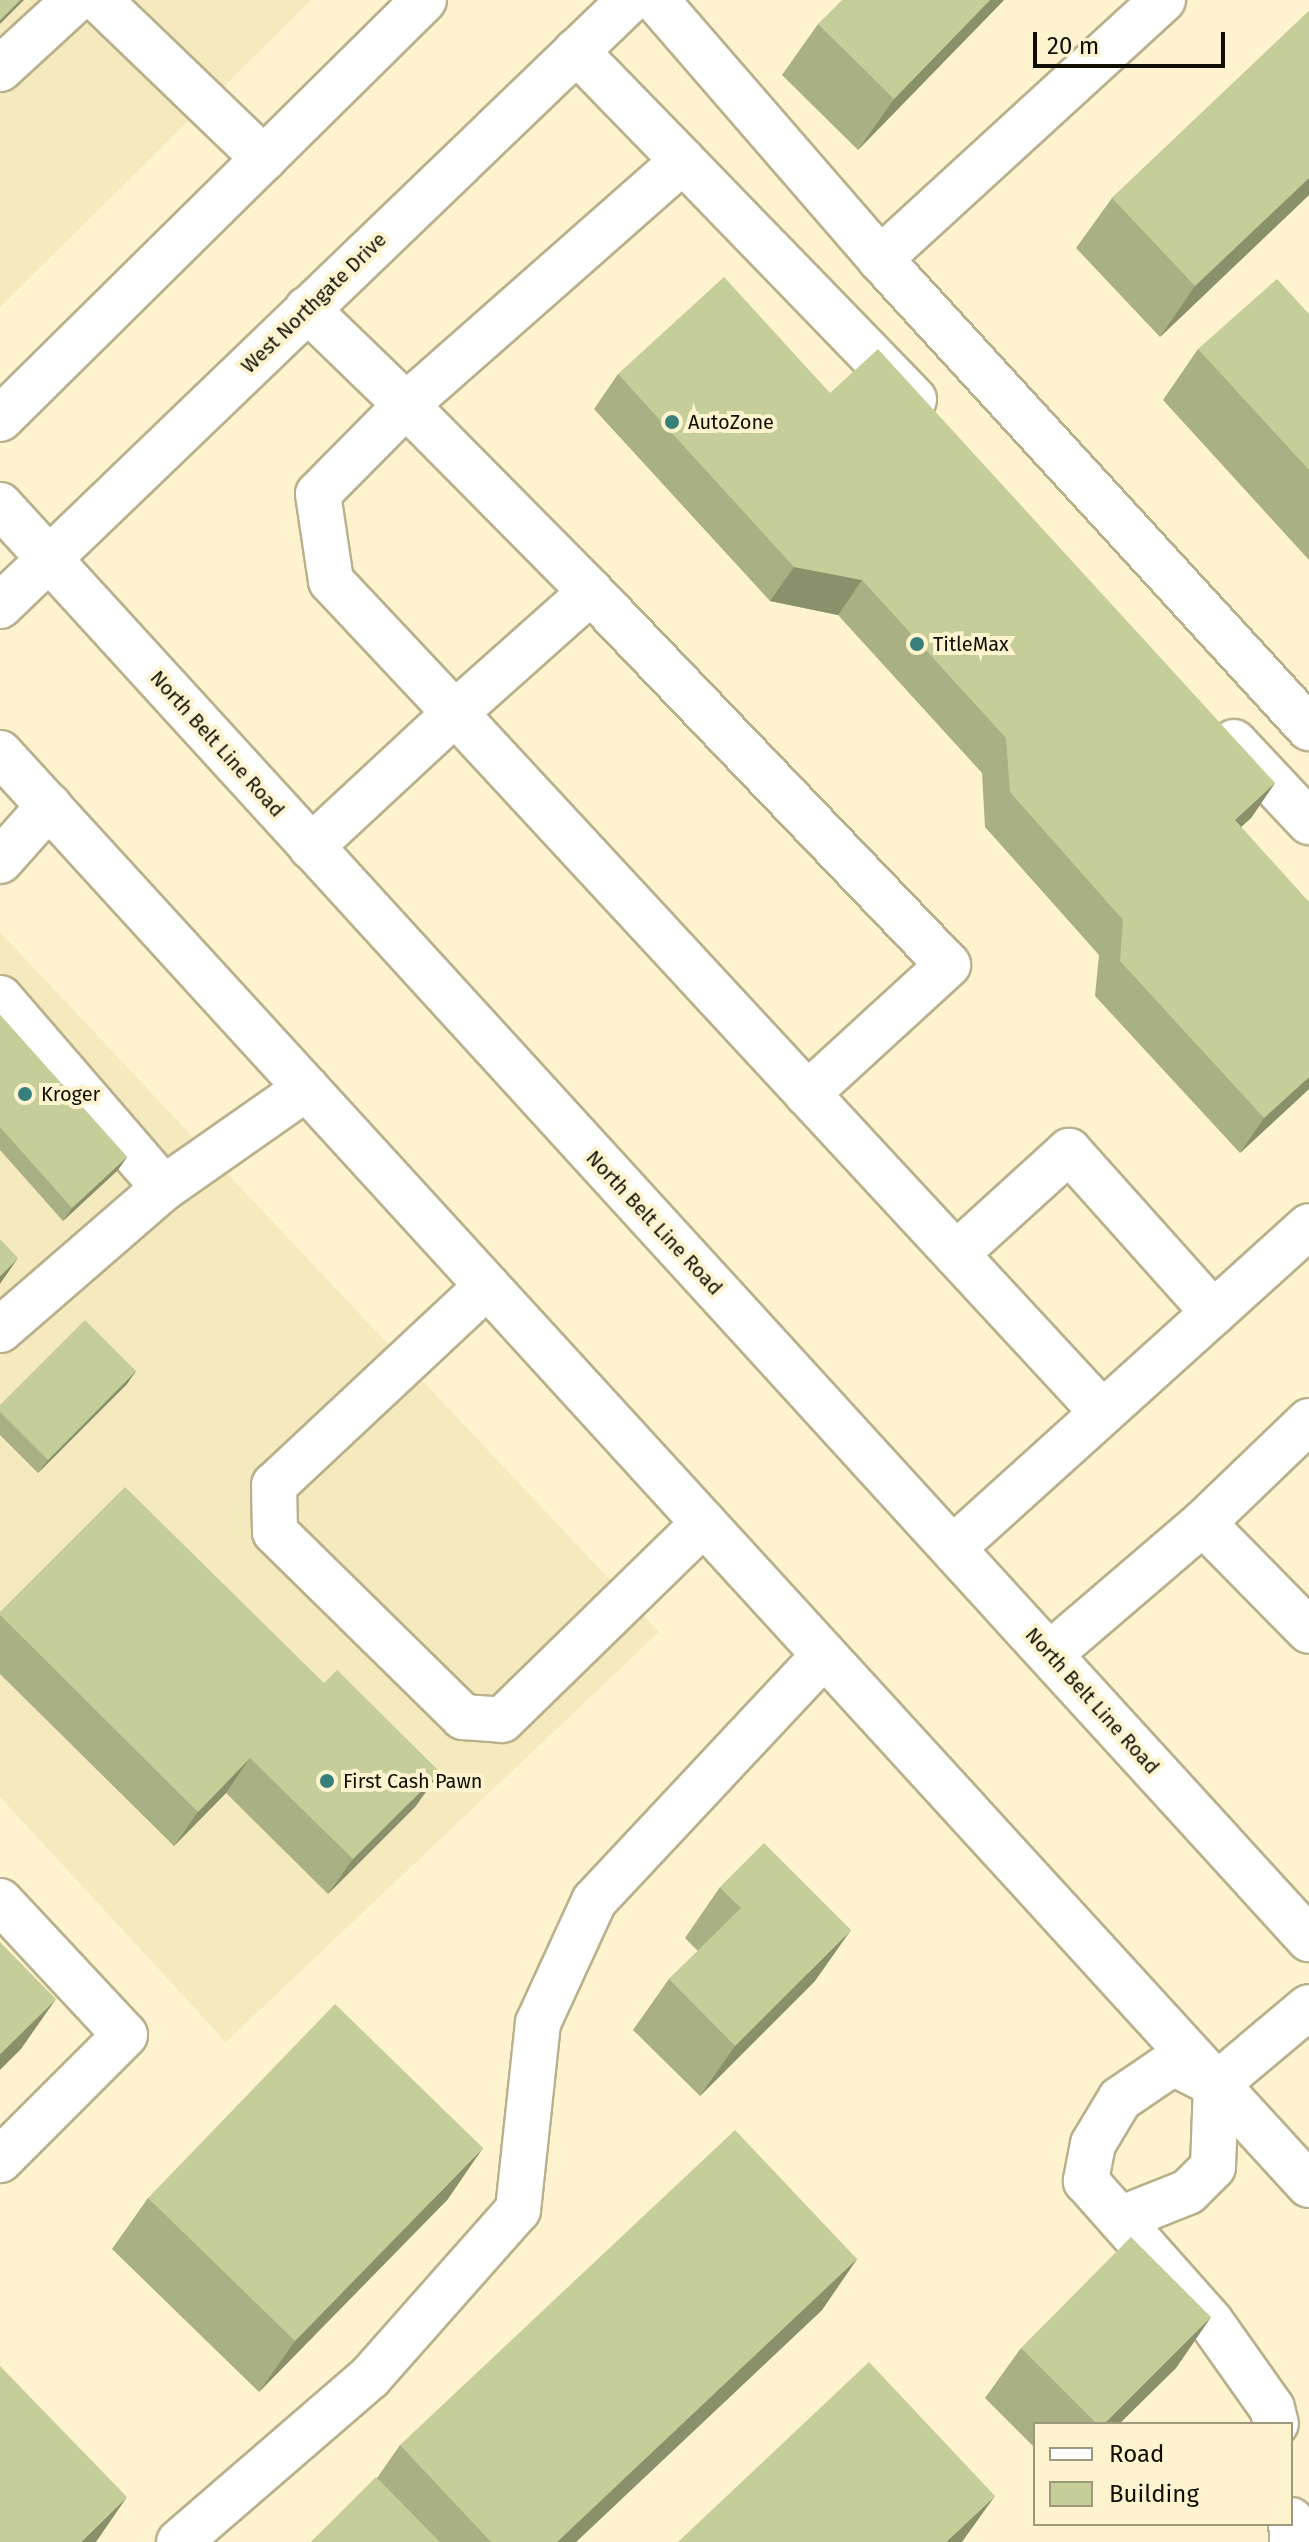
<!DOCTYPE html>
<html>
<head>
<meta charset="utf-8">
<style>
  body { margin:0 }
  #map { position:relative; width:1309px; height:2542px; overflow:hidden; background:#fdf4cf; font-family:"Fira Sans",sans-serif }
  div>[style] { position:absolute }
  .built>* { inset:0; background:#f5eabd }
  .roads { filter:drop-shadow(2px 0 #b9b08c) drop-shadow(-2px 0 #b9b08c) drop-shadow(0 2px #b9b08c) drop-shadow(0 -2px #b9b08c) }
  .minor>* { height:44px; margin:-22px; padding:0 22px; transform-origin:22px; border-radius:22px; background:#fff }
  .major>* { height:44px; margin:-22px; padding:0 22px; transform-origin:22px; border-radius:22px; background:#fff }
  .wall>* { inset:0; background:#a9b083 }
  .shaded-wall>* { inset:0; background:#8a906a }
  .building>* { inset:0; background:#c5cd98 }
  .dots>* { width:22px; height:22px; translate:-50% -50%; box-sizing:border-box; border:4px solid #fdf4cf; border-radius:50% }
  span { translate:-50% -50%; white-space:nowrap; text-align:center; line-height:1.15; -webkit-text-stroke:8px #fdf4cf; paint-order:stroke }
  .street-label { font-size:20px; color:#100d03 }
  .poi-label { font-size:20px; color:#100d03 }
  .left { translate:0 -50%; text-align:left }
  .legend { position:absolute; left:1033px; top:2422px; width:260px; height:104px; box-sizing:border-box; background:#fdf4cf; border:2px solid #9e987d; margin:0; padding:10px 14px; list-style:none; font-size:24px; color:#100d03 }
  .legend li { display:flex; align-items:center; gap:16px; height:40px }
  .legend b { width:40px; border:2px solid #9e987d }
  .scale { position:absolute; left:1033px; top:32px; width:192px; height:36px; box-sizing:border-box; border:4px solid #100d03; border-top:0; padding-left:10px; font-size:24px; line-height:28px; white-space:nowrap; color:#100d03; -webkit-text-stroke:6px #fdf4cf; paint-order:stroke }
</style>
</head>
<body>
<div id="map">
  <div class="built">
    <div style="clip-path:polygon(0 0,311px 0,0 307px)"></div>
    <div style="clip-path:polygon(0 932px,659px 1632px,226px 2042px,0 1797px)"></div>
  </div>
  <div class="roads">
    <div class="minor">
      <div style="left:99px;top:0;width:229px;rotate:43.9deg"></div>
      <div style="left:656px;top:0;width:342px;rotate:49.1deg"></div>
      <div style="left:880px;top:259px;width:636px;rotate:47.55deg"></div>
      <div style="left:576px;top:51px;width:153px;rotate:45.8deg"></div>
      <div style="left:0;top:69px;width:102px;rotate:-42.6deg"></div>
      <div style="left:880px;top:259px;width:384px;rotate:-42.5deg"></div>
      <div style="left:307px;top:309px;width:138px;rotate:44.1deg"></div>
      <div style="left:406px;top:405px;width:369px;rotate:-41.4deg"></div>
      <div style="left:683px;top:161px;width:332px;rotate:45.9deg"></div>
      <div style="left:591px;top:592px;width:516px;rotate:46.26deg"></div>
      <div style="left:948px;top:965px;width:191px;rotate:137.5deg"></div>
      <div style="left:1234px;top:742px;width:110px;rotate:46.8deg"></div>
      <div style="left:311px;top:847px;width:197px;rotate:-42.9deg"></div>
      <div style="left:455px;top:713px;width:182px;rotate:-41.7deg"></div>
      <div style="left:591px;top:592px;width:263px;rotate:-134.7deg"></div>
      <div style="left:406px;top:405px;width:125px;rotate:134.7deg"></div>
      <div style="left:318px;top:494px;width:88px;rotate:81.5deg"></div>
      <div style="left:331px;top:581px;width:181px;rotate:46.8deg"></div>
      <div style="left:455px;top:713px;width:952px;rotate:47.21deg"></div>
      <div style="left:0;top:861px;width:74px;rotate:-48.3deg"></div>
      <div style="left:0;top:998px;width:251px;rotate:49.2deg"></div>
      <div style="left:956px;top:1254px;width:153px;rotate:-42.3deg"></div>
      <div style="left:1069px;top:1151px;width:217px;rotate:48.2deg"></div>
      <div style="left:487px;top:1286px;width:291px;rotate:136.9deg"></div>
      <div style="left:274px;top:1485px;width:47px;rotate:88.8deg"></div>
      <div style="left:275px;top:1532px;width:264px;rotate:44.5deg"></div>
      <div style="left:463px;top:1717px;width:39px;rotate:4deg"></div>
      <div style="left:502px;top:1720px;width:282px;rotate:-44.3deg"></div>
      <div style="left:0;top:1330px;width:217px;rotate:-40.9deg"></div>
      <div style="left:164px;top:1188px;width:174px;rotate:-35deg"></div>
      <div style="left:1309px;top:1421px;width:147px;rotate:136.1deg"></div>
      <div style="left:1203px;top:1523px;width:151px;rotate:45.5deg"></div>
      <div style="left:953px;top:1548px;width:480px;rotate:-42.1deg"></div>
      <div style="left:1050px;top:1654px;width:201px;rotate:-40.6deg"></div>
      <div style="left:0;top:1901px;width:183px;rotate:47deg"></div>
      <div style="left:125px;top:2035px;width:177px;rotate:135deg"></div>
      <div style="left:1120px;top:2219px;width:73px;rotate:-21.7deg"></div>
      <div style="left:1188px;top:2192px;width:35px;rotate:-45deg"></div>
      <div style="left:1213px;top:2167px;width:82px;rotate:-87.9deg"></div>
      <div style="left:1216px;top:2085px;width:48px;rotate:-152.9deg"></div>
      <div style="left:1173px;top:2063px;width:64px;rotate:145.8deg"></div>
      <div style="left:1120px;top:2099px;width:52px;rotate:121deg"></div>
      <div style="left:1093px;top:2144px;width:38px;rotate:101deg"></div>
      <div style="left:1086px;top:2181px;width:188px;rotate:48.4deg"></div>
      <div style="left:1211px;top:2322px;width:105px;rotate:54.7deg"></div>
      <div style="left:1272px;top:2408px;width:16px;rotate:76deg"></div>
      <div style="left:1291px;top:2520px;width:22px;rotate:87deg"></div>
      <div style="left:179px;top:2542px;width:252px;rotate:-40.8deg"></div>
      <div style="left:370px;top:2377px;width:223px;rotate:-48.5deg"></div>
      <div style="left:518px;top:2210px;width:188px;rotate:-83.9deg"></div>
      <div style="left:538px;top:2023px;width:134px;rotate:-65.3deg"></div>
      <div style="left:594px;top:1901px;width:337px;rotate:-46.9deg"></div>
    </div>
    <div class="major">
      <div style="left:0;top:419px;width:596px;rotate:-44.66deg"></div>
      <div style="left:0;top:505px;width:1942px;rotate:47.61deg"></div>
      <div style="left:0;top:606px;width:874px;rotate:-43.89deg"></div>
      <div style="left:0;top:753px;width:1940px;rotate:47.57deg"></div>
      <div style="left:1216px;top:2085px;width:121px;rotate:-40deg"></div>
    </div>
  </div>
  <div class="wall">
    <div style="clip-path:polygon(1004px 0,858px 150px,782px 75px,818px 24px)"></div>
    <div style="clip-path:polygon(1309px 11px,1309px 195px,1160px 337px,1076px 248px,1112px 198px)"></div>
    <div style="clip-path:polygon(1309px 314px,1309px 560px,1163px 400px,1198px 349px)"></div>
    <div style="clip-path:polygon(618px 374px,830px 393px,1275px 783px,1251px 818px,1241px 827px,1309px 1089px,1240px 1153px,1095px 996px,1099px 955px,985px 827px,982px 773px,838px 615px,770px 601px,594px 409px)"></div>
    <div style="clip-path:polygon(0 1015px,127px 1157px,118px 1170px,63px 1221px,0 1150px)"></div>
    <div style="clip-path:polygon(136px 1371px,127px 1384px,38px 1473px,0 1435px,0 1405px)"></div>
    <div style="clip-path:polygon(0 1612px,416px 1806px,328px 1894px,226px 1793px,174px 1846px,0 1674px)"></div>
    <div style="clip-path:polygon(720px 1887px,815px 1981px,700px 2096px,633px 2030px,669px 1979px,698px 1951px,685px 1938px)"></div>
    <div style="clip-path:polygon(148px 2198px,448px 2199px,259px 2392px,112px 2249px)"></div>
    <div style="clip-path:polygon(857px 2259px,822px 2310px,576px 2542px,311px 2542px,377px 2478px,400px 2445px)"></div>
    <div style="clip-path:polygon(1211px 2317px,1176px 2368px,1119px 2424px,1035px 2424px,1035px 2448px,985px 2398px,1021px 2348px)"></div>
  </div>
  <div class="shaded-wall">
    <div style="clip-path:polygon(20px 0,24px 0,0 24px,0 20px)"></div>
    <div style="clip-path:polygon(990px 0,1004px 0,858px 150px,894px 99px)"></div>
    <div style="clip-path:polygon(1309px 178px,1309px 195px,1160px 337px,1195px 286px)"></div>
    <div style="clip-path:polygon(794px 567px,862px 580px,838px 615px,770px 601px)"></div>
    <div style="clip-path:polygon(1275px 783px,1251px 818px,1210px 855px,1235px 820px)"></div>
    <div style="clip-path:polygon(1309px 1077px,1309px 1089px,1240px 1153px,1264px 1118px)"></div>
    <div style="clip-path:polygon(127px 1157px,118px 1170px,63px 1221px,72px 1208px)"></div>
    <div style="clip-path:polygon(18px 1258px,0 1284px,0 1276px)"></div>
    <div style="clip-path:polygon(136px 1371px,127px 1384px,38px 1473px,48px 1460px)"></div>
    <div style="clip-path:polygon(250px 1758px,226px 1793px,174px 1846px,198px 1812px)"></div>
    <div style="clip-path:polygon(440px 1772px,416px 1806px,328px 1894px,353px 1859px)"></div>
    <div style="clip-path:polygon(851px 1930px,815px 1981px,700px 2096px,735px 2046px)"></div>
    <div style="clip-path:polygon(56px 1999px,21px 2049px,0 2070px,0 2054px)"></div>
    <div style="clip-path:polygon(483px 2148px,448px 2199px,259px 2392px,295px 2341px)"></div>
    <div style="clip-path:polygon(857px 2259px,822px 2310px,576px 2542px,557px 2542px)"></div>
    <div style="clip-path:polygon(1211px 2317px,1176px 2368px,1119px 2424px,1104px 2424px)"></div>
    <div style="clip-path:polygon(995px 2496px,962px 2542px,946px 2542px)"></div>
    <div style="clip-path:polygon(127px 2497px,96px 2542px,81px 2542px)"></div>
  </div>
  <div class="building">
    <div style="clip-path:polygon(0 0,20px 0,0 20px)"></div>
    <div style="clip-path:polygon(842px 0,990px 0,894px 99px,818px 24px)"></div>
    <div style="clip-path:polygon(1309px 11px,1309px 178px,1195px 286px,1112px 198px)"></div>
    <div style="clip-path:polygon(724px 277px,830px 393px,878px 349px,1275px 783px,1235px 820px,1309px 902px,1309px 1077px,1264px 1118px,1120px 961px,1123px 920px,1010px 792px,1006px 738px,862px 580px,794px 567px,618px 374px)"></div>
    <div style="clip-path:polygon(1277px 279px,1309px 314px,1309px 470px,1198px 349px)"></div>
    <div style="clip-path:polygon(0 1015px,127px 1157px,72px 1208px,0 1127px)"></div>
    <div style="clip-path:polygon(0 1239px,18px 1258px,0 1276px)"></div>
    <div style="clip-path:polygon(85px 1320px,136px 1371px,48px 1460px,0 1412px,0 1405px)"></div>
    <div style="clip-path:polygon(125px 1487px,324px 1683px,337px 1670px,440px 1772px,353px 1859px,250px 1758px,198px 1812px,0 1615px,0 1612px)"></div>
    <div style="clip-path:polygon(764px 1843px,851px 1930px,735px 2046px,669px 1979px,741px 1908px,720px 1887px)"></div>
    <div style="clip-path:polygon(0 1942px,56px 1999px,0 2054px)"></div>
    <div style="clip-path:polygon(335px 2004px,483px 2148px,295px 2341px,148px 2198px)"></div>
    <div style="clip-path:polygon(735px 2130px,857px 2259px,557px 2542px,491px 2542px,400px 2445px)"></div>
    <div style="clip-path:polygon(1131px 2237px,1211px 2317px,1104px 2424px,1097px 2424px,1021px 2348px)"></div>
    <div style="clip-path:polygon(869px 2362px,995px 2496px,946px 2542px,678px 2542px)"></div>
    <div style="clip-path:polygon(0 2366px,127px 2497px,81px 2542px,0 2542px)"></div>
    <div style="clip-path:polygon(376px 2477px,440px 2542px,311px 2542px)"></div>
  </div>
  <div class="dots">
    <div style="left:672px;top:422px;background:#38807c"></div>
    <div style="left:917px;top:644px;background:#38807c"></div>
    <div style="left:25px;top:1094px;background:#38807c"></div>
    <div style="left:327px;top:1781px;background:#38807c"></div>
  </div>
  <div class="street-label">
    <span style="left:314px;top:303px;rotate:-44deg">West Northgate Drive</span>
    <span style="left:217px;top:744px;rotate:48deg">North Belt Line Road</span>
    <span style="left:654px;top:1223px;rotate:47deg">North Belt Line Road</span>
    <span style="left:1092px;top:1701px;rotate:48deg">North Belt Line Road</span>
  </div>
  <div class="poi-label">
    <span class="left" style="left:688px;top:422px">AutoZone</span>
    <span class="left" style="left:933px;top:644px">TitleMax</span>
    <span class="left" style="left:41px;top:1094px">Kroger</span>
    <span class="left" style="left:343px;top:1781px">First Cash Pawn</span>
  </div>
  <ul class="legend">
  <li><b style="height:10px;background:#fff"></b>Road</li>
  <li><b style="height:22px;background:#c5cd98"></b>Building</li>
  </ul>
  <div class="scale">20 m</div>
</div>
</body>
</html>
